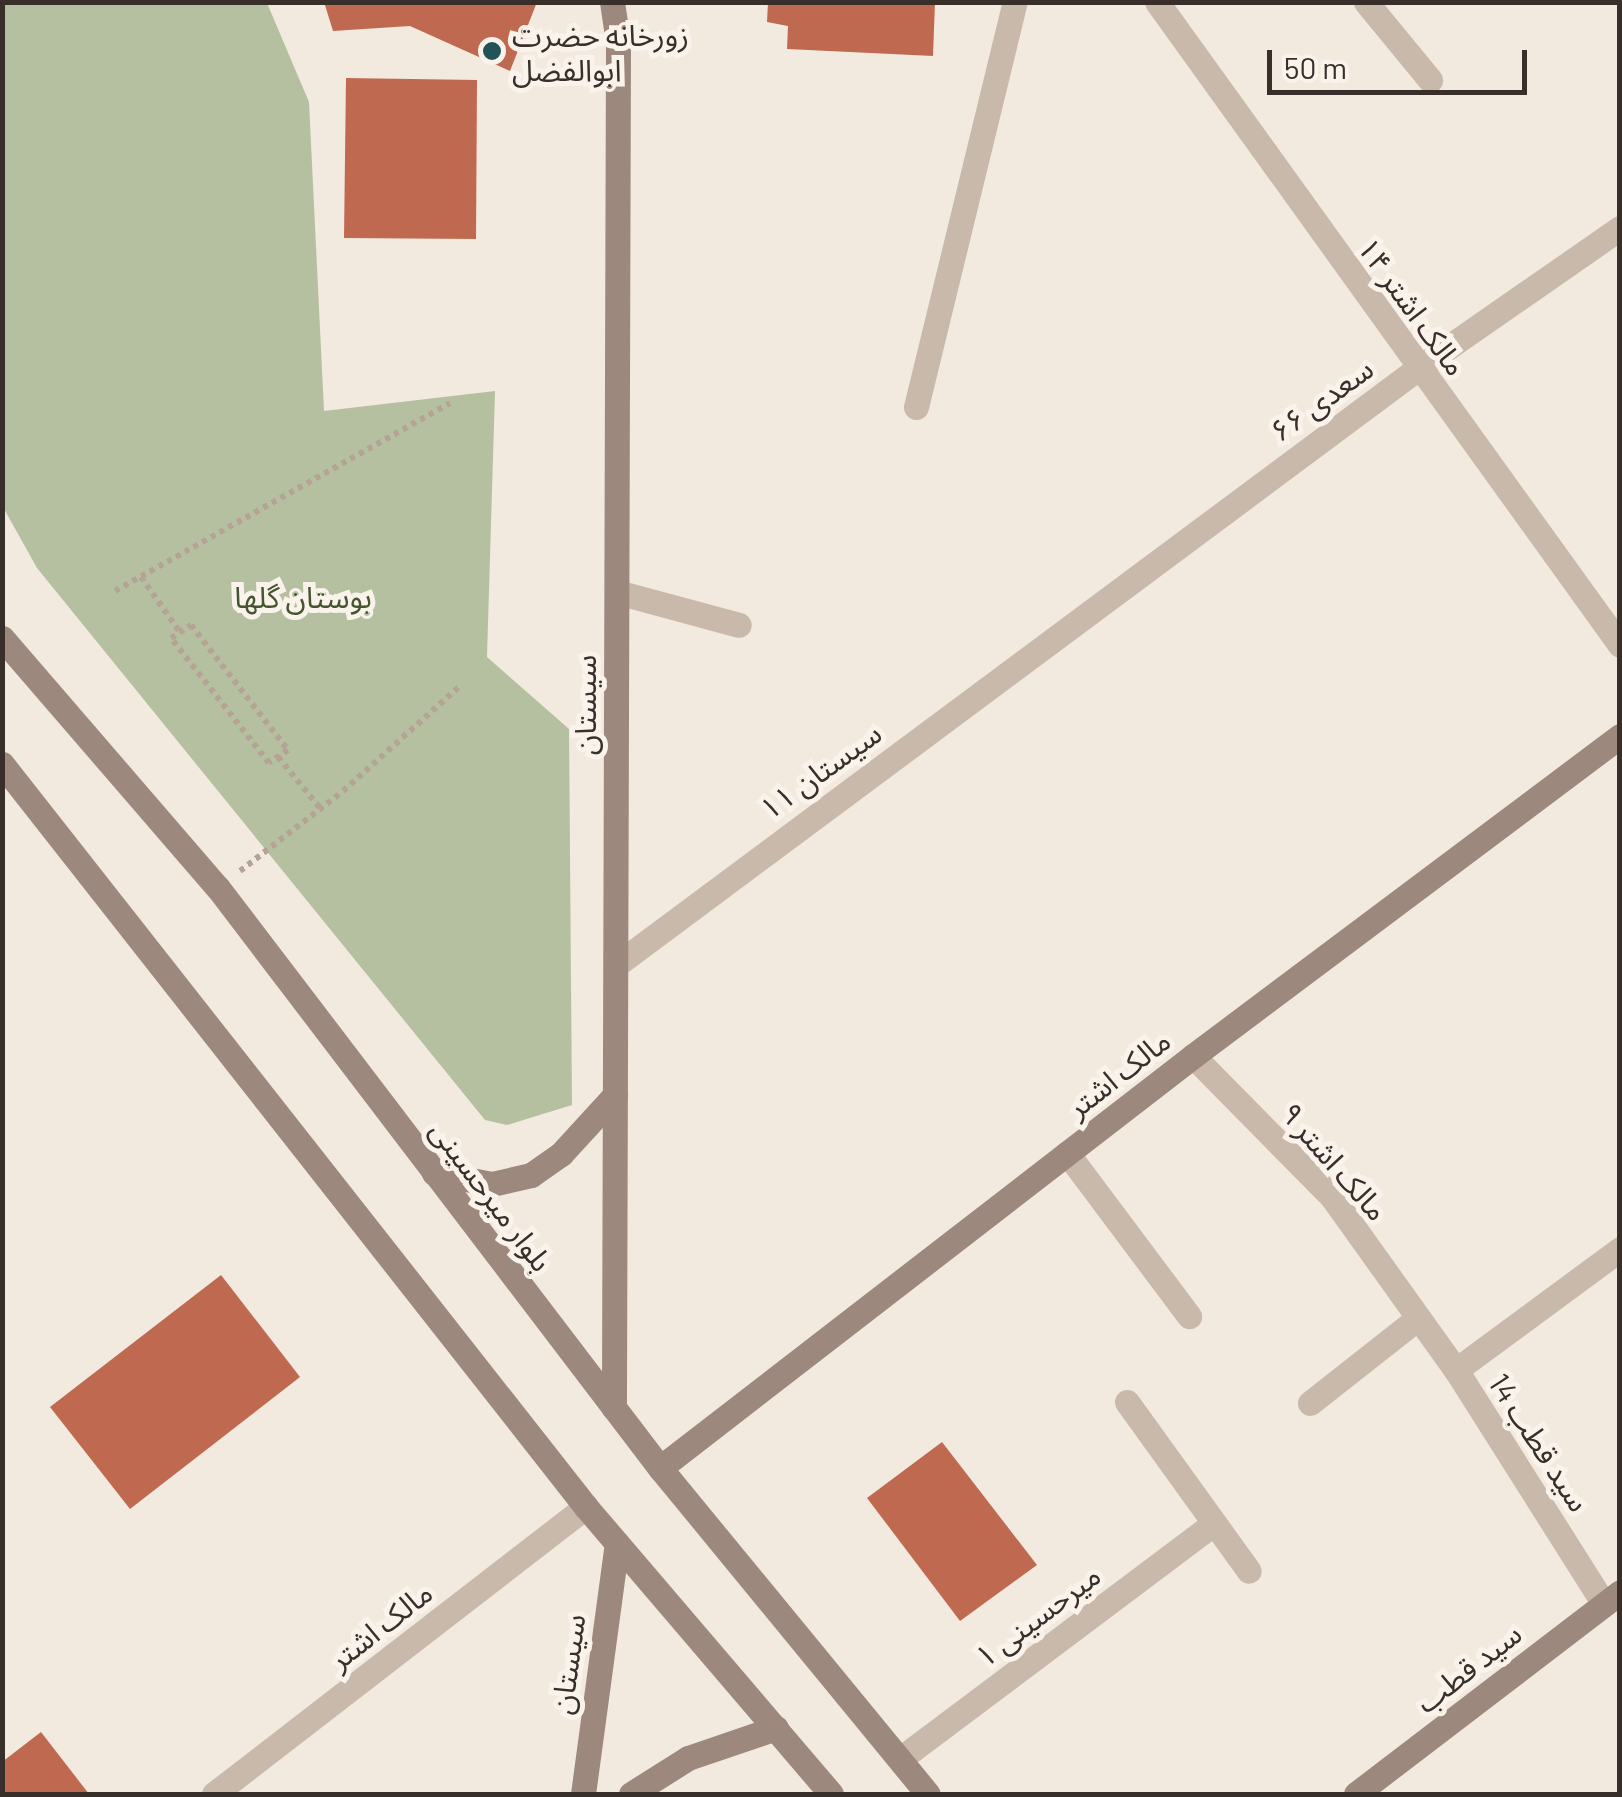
<!DOCTYPE html>
<html>
<head>
<meta charset="utf-8">
<style>
  body { margin:0 }
  #map { position:relative; width:1622px; height:1797px; overflow:hidden; background:#f2e9df; font-family:Barlow,"Noto Sans Arabic",sans-serif }
  div>[style] { position:absolute }
  .green>* { inset:0; background:#b5c0a0 }
  .building>* { inset:0; background:#bf6a50 }
  .path>* { height:6px; margin-top:-3px; transform-origin:0; background:repeating-linear-gradient(90deg,#b5a396 0 5px,transparent 0 10px) }
  .street>* { height:25px; margin:-12.5px; padding:0 12.5px; transform-origin:12.5px; border-radius:12.5px; background:#c9b9ab }
  .secondary>* { height:25px; margin:-12.5px; padding:0 12.5px; transform-origin:12.5px; border-radius:12.5px; background:#9d887d }
  .dots>* { width:28px; height:28px; translate:-50% -50%; box-sizing:border-box; border:5px solid #f9f3ec; border-radius:50% }
  span { translate:-50% -50%; white-space:nowrap; text-align:center; line-height:1.15; -webkit-text-stroke:10px #f9f3ec; paint-order:stroke }
  .poi-label { font-size:30px; color:#382e2a }
  .left { translate:0 -50%; text-align:left }
  .street-label { font-size:30px; color:#382e2a }
  .park-label { font-size:30px; color:#47552f }
  .frame { position:absolute; inset:0; border:5px solid #382e2a; pointer-events:none }
  .scale { position:absolute; left:1267px; top:50px; width:260px; height:45px; box-sizing:border-box; border:5px solid #382e2a; border-top:0; padding-left:12px; font-size:30px; line-height:35px; white-space:nowrap; color:#382e2a; -webkit-text-stroke:8px #f9f3ec; paint-order:stroke }
</style>
</head>
<body>
<div id="map">
  <div class="green">
    <div style="clip-path:polygon(2px 3px,267px 3px,309px 102px,324px 411px,495px 391px,487px 657px,569px 729px,572px 1105px,507px 1125px,485px 1120px,37px 568px,3px 507px)"></div>
  </div>
  <div class="building">
    <div style="clip-path:polygon(324px 2px,537px 2px,510px 71px,410px 26px,333px 31px)"></div>
    <div style="clip-path:polygon(768px 2px,935px 2px,933px 56px,787px 49px,788px 26px,767px 22px)"></div>
    <div style="clip-path:polygon(346px 78px,477px 80px,476px 239px,344px 238px)"></div>
    <div style="clip-path:polygon(221px 1275px,300px 1377px,130px 1509px,50px 1407px)"></div>
    <div style="clip-path:polygon(942px 1442px,1037px 1565px,960px 1621px,867px 1498px)"></div>
    <div style="clip-path:polygon(41px 1732px,89px 1794px,2px 1794px,2px 1762px)"></div>
  </div>
  <div class="path">
    <div style="left:141px;top:577px;width:67px;rotate:54.7deg"></div>
    <div style="left:115px;top:591px;width:384px;rotate:-29.3deg"></div>
    <div style="left:191px;top:625px;width:158px;rotate:52.2deg"></div>
    <div style="left:288px;top:750px;width:23px;rotate:146deg"></div>
    <div style="left:269px;top:763px;width:159px;rotate:-128.1deg"></div>
    <div style="left:171px;top:638px;width:24px;rotate:-33deg"></div>
    <div style="left:278px;top:757px;width:66px;rotate:50.5deg"></div>
    <div style="left:240px;top:871px;width:130px;rotate:-37.8deg"></div>
    <div style="left:343px;top:791px;width:159px;rotate:-41.9deg"></div>
  </div>
  <div class="street">
    <div style="left:1157px;top:2px;width:792px;rotate:54.24deg"></div>
    <div style="left:1366px;top:2px;width:101px;rotate:50.6deg"></div>
    <div style="left:916px;top:407px;width:417px;rotate:-76.3deg"></div>
    <div style="left:617px;top:592px;width:126px;rotate:15.1deg"></div>
    <div style="left:616px;top:965px;width:998px;rotate:-36.65deg"></div>
    <div style="left:1417px;top:369px;width:247px;rotate:-34.8deg"></div>
    <div style="left:1193px;top:1056px;width:198px;rotate:45.4deg"></div>
    <div style="left:1332px;top:1197px;width:213px;rotate:54.4deg"></div>
    <div style="left:1456px;top:1370px;width:277px;rotate:57.7deg"></div>
    <div style="left:1067px;top:1153px;width:204px;rotate:53.2deg"></div>
    <div style="left:1456px;top:1370px;width:204px;rotate:-36.4deg"></div>
    <div style="left:1127px;top:1402px;width:208px;rotate:54.2deg"></div>
    <div style="left:1310px;top:1403px;width:137px;rotate:-38.2deg"></div>
    <div style="left:900px;top:1759px;width:391px;rotate:-36.9deg"></div>
    <div style="left:214px;top:1794px;width:470px;rotate:-37.7deg"></div>
  </div>
  <div class="secondary">
    <div style="left:612px;top:2px;width:40px;rotate:81.5deg"></div>
    <div style="left:618px;top:42px;width:1366px;rotate:90.17deg"></div>
    <div style="left:2px;top:638px;width:330px;rotate:49.2deg"></div>
    <div style="left:218px;top:888px;width:729px;rotate:52.69deg"></div>
    <div style="left:660px;top:1468px;width:422px;rotate:50.6deg"></div>
    <div style="left:2px;top:764px;width:945px;rotate:51.83deg"></div>
    <div style="left:586px;top:1507px;width:377px;rotate:49.5deg"></div>
    <div style="left:434px;top:1173px;width:59px;rotate:10.7deg"></div>
    <div style="left:492px;top:1184px;width:40px;rotate:-13deg"></div>
    <div style="left:531px;top:1175px;width:37px;rotate:-35deg"></div>
    <div style="left:561px;top:1154px;width:80px;rotate:-47.5deg"></div>
    <div style="left:660px;top:1468px;width:674px;rotate:-37.7deg"></div>
    <div style="left:1193px;top:1056px;width:534px;rotate:-36.85deg"></div>
    <div style="left:583px;top:1794px;width:253px;rotate:-82.3deg"></div>
    <div style="left:631px;top:1794px;width:67px;rotate:-32.3deg"></div>
    <div style="left:688px;top:1758px;width:93px;rotate:-18.8deg"></div>
    <div style="left:1356px;top:1794px;width:332px;rotate:-37.4deg"></div>
  </div>
  <div class="dots">
    <div style="left:492px;top:51px;background:#225457"></div>
  </div>
  <div class="poi-label">
    <span class="left" style="left:512px;top:51px">زورخانه حضرت<br>ابوالفضل</span>
  </div>
  <div class="street-label">
    <span style="left:1413px;top:306px;rotate:54deg">مالک اشتر ۱۴</span>
    <span style="left:1321px;top:399px;rotate:-36deg">سعدی ۶۶</span>
    <span style="left:584px;top:705px;rotate:-90deg">سیستان</span>
    <span style="left:820px;top:770px;rotate:-36deg">سیستان ۱۱</span>
    <span style="left:1118px;top:1073px;rotate:-38deg">مالک اشتر</span>
    <span style="left:1335px;top:1161px;rotate:49deg">مالک اشتر ۹</span>
    <span style="left:492px;top:1195px;rotate:53deg">بلوار میرحسینی</span>
    <span style="left:1540px;top:1442px;rotate:57deg">سید قطب 14</span>
    <span style="left:1037px;top:1615px;rotate:-37deg">میرحسینی ۱</span>
    <span style="left:380px;top:1625px;rotate:-38deg">مالک اشتر</span>
    <span style="left:567px;top:1664px;rotate:-82deg">سیستان</span>
    <span style="left:1468px;top:1667px;rotate:-38deg">سید قطب</span>
  </div>
  <div class="park-label">
    <span style="left:303px;top:596px">بوستان گلها</span>
  </div>
  <div class="frame"></div>
  <div class="scale">50 m</div>
</div>
</body>
</html>
